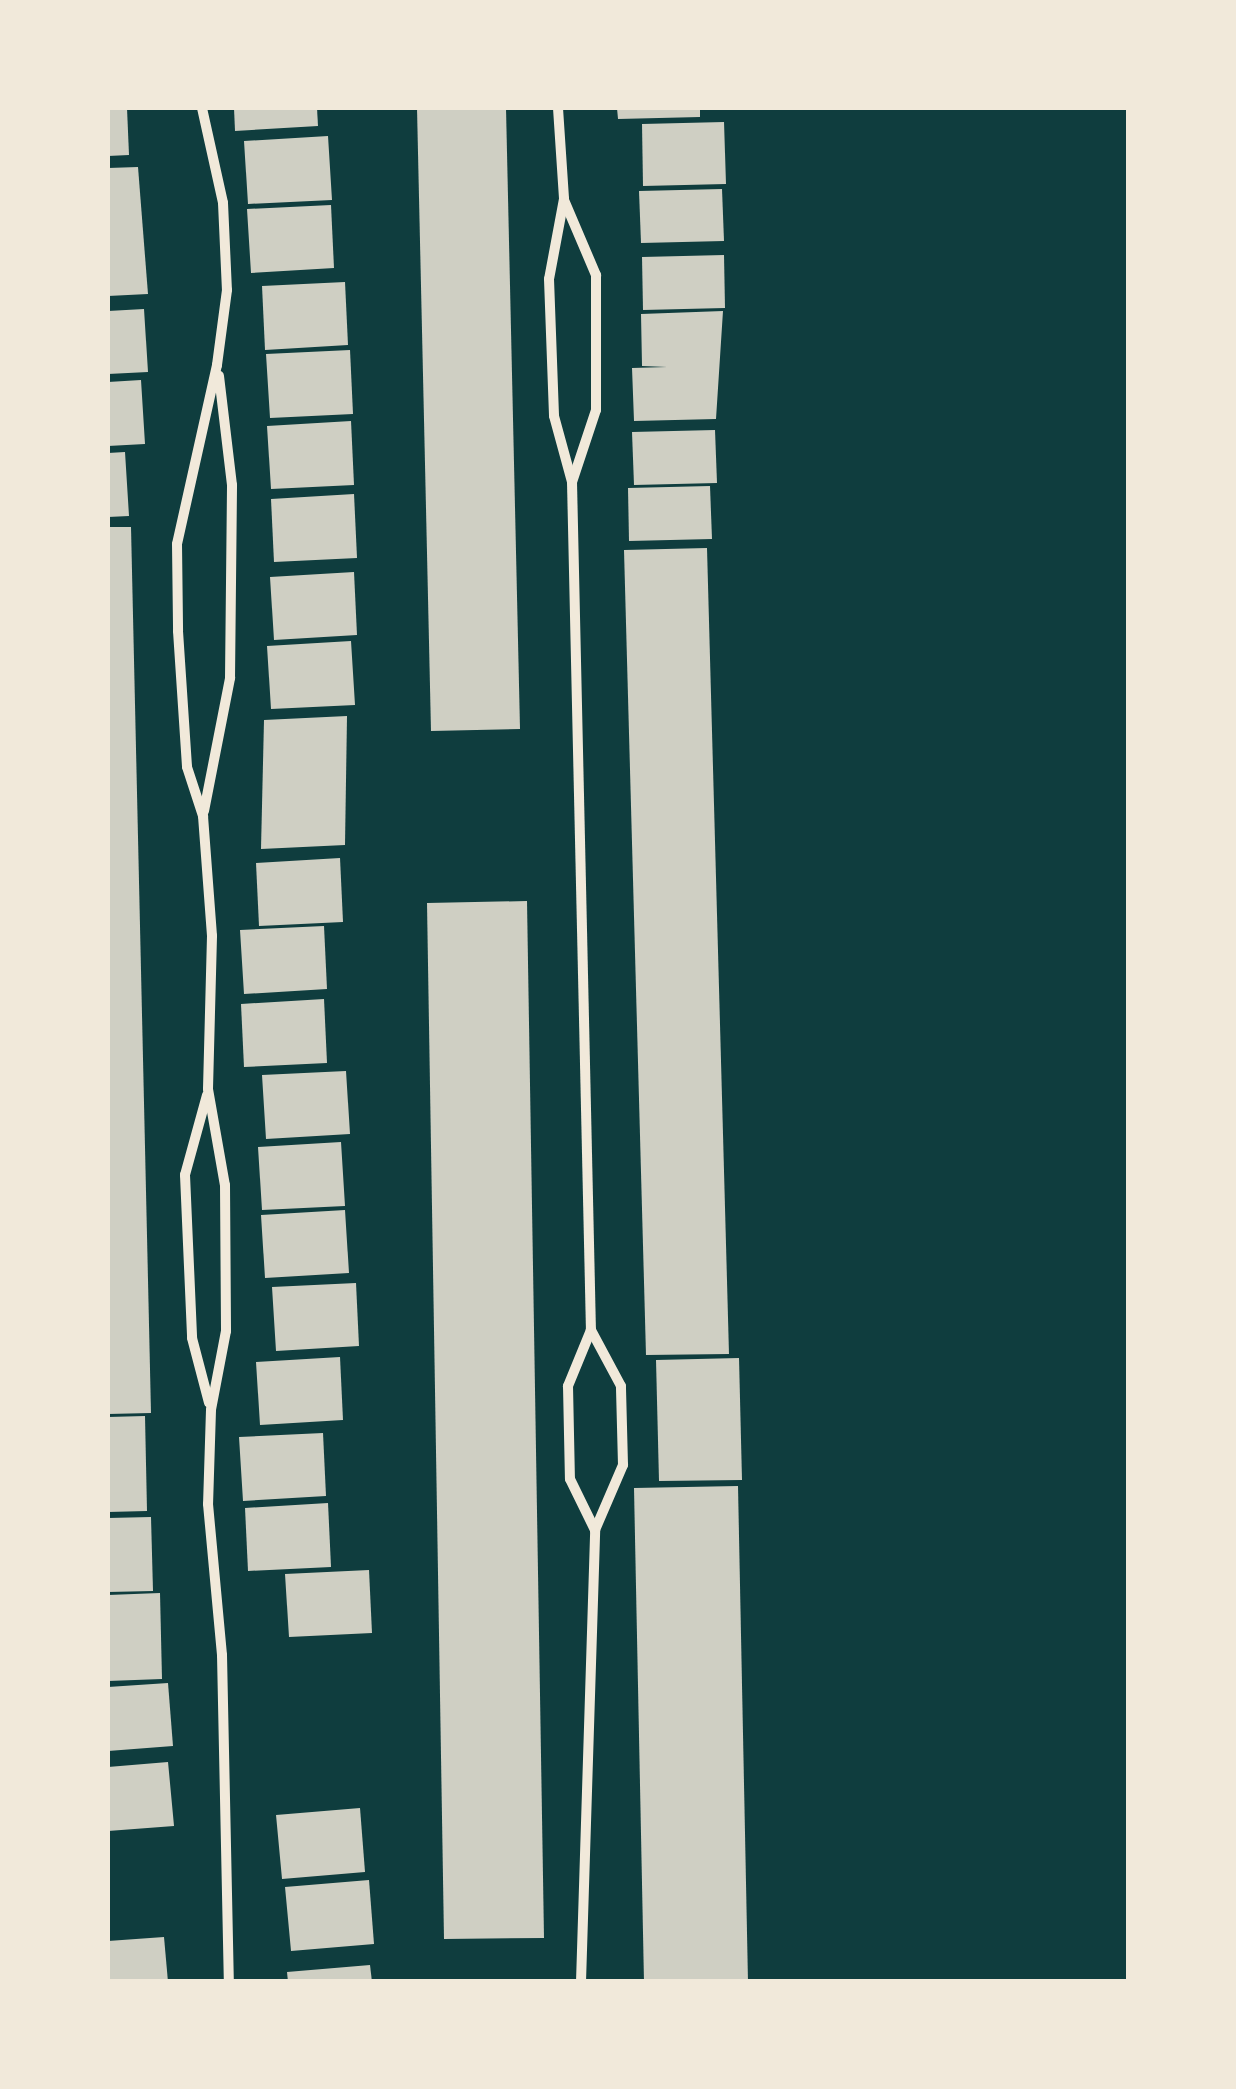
<!DOCTYPE html>
<html>
<head>
<meta charset="utf-8">
<style>
  body { margin:0 }
  #map { position:relative; width:1236px; height:2089px; overflow:hidden; background:#0f3d3e; font-family:"Roboto Condensed",sans-serif }
  div>[style] { position:absolute }
  .building>* { inset:0; background:#cfcfc3 }
  .minor>* { height:10px; margin:-5px; padding:0 5px; transform-origin:5px; border-radius:5px; background:#f1e9da }
  span { translate:-50% -50%; white-space:nowrap; text-align:center; line-height:1.15; -webkit-text-stroke:9px #f1e9da; paint-order:stroke }
  .frame { position:absolute; inset:0; border:110px solid #f1e9da; pointer-events:none }
</style>
</head>
<body>
<div id="map">
  <div class="building">
    <div style="clip-path:polygon(108px 108px,127px 108px,129px 155px,108px 156px)"></div>
    <div style="clip-path:polygon(234px 108px,317px 108px,318px 126px,235px 131px)"></div>
    <div style="clip-path:polygon(417px 108px,506px 108px,520px 729px,431px 731px)"></div>
    <div style="clip-path:polygon(617px 108px,700px 108px,700px 117px,618px 119px)"></div>
    <div style="clip-path:polygon(724px 122px,726px 184px,643px 186px,642px 124px)"></div>
    <div style="clip-path:polygon(328px 136px,332px 200px,248px 204px,244px 141px)"></div>
    <div style="clip-path:polygon(138px 167px,148px 294px,108px 296px,108px 168px)"></div>
    <div style="clip-path:polygon(722px 189px,724px 241px,641px 243px,639px 191px)"></div>
    <div style="clip-path:polygon(331px 205px,334px 268px,251px 273px,247px 209px)"></div>
    <div style="clip-path:polygon(724px 255px,725px 308px,643px 310px,642px 257px)"></div>
    <div style="clip-path:polygon(345px 282px,348px 345px,265px 350px,262px 286px)"></div>
    <div style="clip-path:polygon(144px 309px,148px 372px,108px 374px,108px 311px)"></div>
    <div style="clip-path:polygon(723px 311px,716px 419px,634px 421px,632px 368px,667px 367px,642px 366px,641px 314px)"></div>
    <div style="clip-path:polygon(350px 350px,353px 414px,270px 418px,266px 354px)"></div>
    <div style="clip-path:polygon(141px 380px,145px 444px,108px 446px,108px 382px)"></div>
    <div style="clip-path:polygon(351px 421px,354px 485px,271px 489px,267px 426px)"></div>
    <div style="clip-path:polygon(715px 430px,717px 483px,634px 485px,632px 432px)"></div>
    <div style="clip-path:polygon(125px 452px,129px 516px,108px 517px,108px 453px)"></div>
    <div style="clip-path:polygon(710px 486px,712px 539px,629px 541px,628px 488px)"></div>
    <div style="clip-path:polygon(354px 494px,357px 558px,274px 562px,271px 499px)"></div>
    <div style="clip-path:polygon(108px 527px,131px 527px,151px 1413px,108px 1414px)"></div>
    <div style="clip-path:polygon(707px 548px,729px 1354px,646px 1355px,624px 550px)"></div>
    <div style="clip-path:polygon(354px 572px,357px 635px,274px 640px,270px 577px)"></div>
    <div style="clip-path:polygon(351px 641px,355px 705px,271px 709px,267px 646px)"></div>
    <div style="clip-path:polygon(347px 716px,345px 845px,261px 849px,264px 720px)"></div>
    <div style="clip-path:polygon(340px 858px,343px 922px,259px 926px,256px 863px)"></div>
    <div style="clip-path:polygon(527px 901px,544px 1938px,444px 1939px,427px 903px)"></div>
    <div style="clip-path:polygon(324px 926px,327px 989px,244px 994px,240px 930px)"></div>
    <div style="clip-path:polygon(324px 999px,327px 1063px,244px 1067px,241px 1004px)"></div>
    <div style="clip-path:polygon(346px 1071px,350px 1134px,266px 1139px,262px 1075px)"></div>
    <div style="clip-path:polygon(341px 1142px,345px 1206px,262px 1210px,258px 1147px)"></div>
    <div style="clip-path:polygon(345px 1210px,349px 1273px,265px 1278px,261px 1215px)"></div>
    <div style="clip-path:polygon(356px 1283px,359px 1346px,276px 1351px,272px 1287px)"></div>
    <div style="clip-path:polygon(340px 1357px,343px 1420px,260px 1425px,256px 1362px)"></div>
    <div style="clip-path:polygon(739px 1358px,742px 1480px,659px 1481px,656px 1360px)"></div>
    <div style="clip-path:polygon(145px 1416px,147px 1511px,108px 1512px,108px 1417px)"></div>
    <div style="clip-path:polygon(323px 1433px,326px 1496px,243px 1501px,239px 1437px)"></div>
    <div style="clip-path:polygon(738px 1486px,748px 1982px,644px 1982px,634px 1488px)"></div>
    <div style="clip-path:polygon(328px 1503px,331px 1567px,248px 1571px,245px 1508px)"></div>
    <div style="clip-path:polygon(151px 1517px,153px 1591px,108px 1592px,108px 1518px)"></div>
    <div style="clip-path:polygon(369px 1570px,372px 1633px,289px 1637px,285px 1574px)"></div>
    <div style="clip-path:polygon(160px 1593px,162px 1679px,108px 1681px,108px 1595px)"></div>
    <div style="clip-path:polygon(168px 1683px,173px 1746px,108px 1751px,108px 1687px)"></div>
    <div style="clip-path:polygon(168px 1762px,174px 1826px,108px 1831px,108px 1767px)"></div>
    <div style="clip-path:polygon(360px 1808px,365px 1872px,282px 1879px,276px 1815px)"></div>
    <div style="clip-path:polygon(369px 1880px,374px 1944px,291px 1951px,285px 1887px)"></div>
    <div style="clip-path:polygon(164px 1937px,168px 1982px,108px 1982px,108px 1941px)"></div>
    <div style="clip-path:polygon(370px 1965px,372px 1982px,288px 1982px,287px 1972px)"></div>
  </div>
  <div class="minor">
    <div style="left:202px;top:108px;width:97px;rotate:77.5deg"></div>
    <div style="left:223px;top:203px;width:87px;rotate:87.4deg"></div>
    <div style="left:227px;top:290px;width:76px;rotate:97.6deg"></div>
    <div style="left:217px;top:365px;width:183px;rotate:102.6deg"></div>
    <div style="left:177px;top:544px;width:87px;rotate:89.3deg"></div>
    <div style="left:178px;top:631px;width:136px;rotate:86.2deg"></div>
    <div style="left:187px;top:767px;width:52px;rotate:71.9deg"></div>
    <div style="left:203px;top:816px;width:120px;rotate:85.7deg"></div>
    <div style="left:212px;top:936px;width:153px;rotate:91.5deg"></div>
    <div style="left:208px;top:1089px;width:97px;rotate:80deg"></div>
    <div style="left:225px;top:1185px;width:146px;rotate:89.6deg"></div>
    <div style="left:226px;top:1331px;width:80px;rotate:100.8deg"></div>
    <div style="left:211px;top:1410px;width:94px;rotate:91.8deg"></div>
    <div style="left:208px;top:1504px;width:152px;rotate:84.7deg"></div>
    <div style="left:222px;top:1655px;width:327px;rotate:88.8deg"></div>
    <div style="left:558px;top:108px;width:91px;rotate:86.2deg"></div>
    <div style="left:564px;top:199px;width:81px;rotate:100.6deg"></div>
    <div style="left:549px;top:279px;width:137px;rotate:87.9deg"></div>
    <div style="left:554px;top:416px;width:68px;rotate:74.7deg"></div>
    <div style="left:572px;top:482px;width:848px;rotate:88.72deg"></div>
    <div style="left:591px;top:1330px;width:61px;rotate:112.3deg"></div>
    <div style="left:568px;top:1386px;width:93px;rotate:88.8deg"></div>
    <div style="left:570px;top:1479px;width:57px;rotate:63.9deg"></div>
    <div style="left:564px;top:200px;width:82px;rotate:66.9deg"></div>
    <div style="left:596px;top:275px;width:135px;rotate:90deg"></div>
    <div style="left:596px;top:410px;width:76px;rotate:108.4deg"></div>
    <div style="left:204px;top:811px;width:136px;rotate:-78.9deg"></div>
    <div style="left:230px;top:678px;width:193px;rotate:-89.4deg"></div>
    <div style="left:232px;top:485px;width:110px;rotate:-96.8deg"></div>
    <div style="left:207px;top:1095px;width:83px;rotate:105.4deg"></div>
    <div style="left:185px;top:1175px;width:163px;rotate:87.5deg"></div>
    <div style="left:192px;top:1338px;width:67px;rotate:75.3deg"></div>
    <div style="left:581px;top:1982px;width:452px;rotate:-88.2deg"></div>
    <div style="left:595px;top:1530px;width:71px;rotate:-66.7deg"></div>
    <div style="left:623px;top:1465px;width:79px;rotate:-91.5deg"></div>
    <div style="left:621px;top:1386px;width:64px;rotate:-118.2deg"></div>
  </div>
  <div class="frame"></div>
</div>
</body>
</html>
